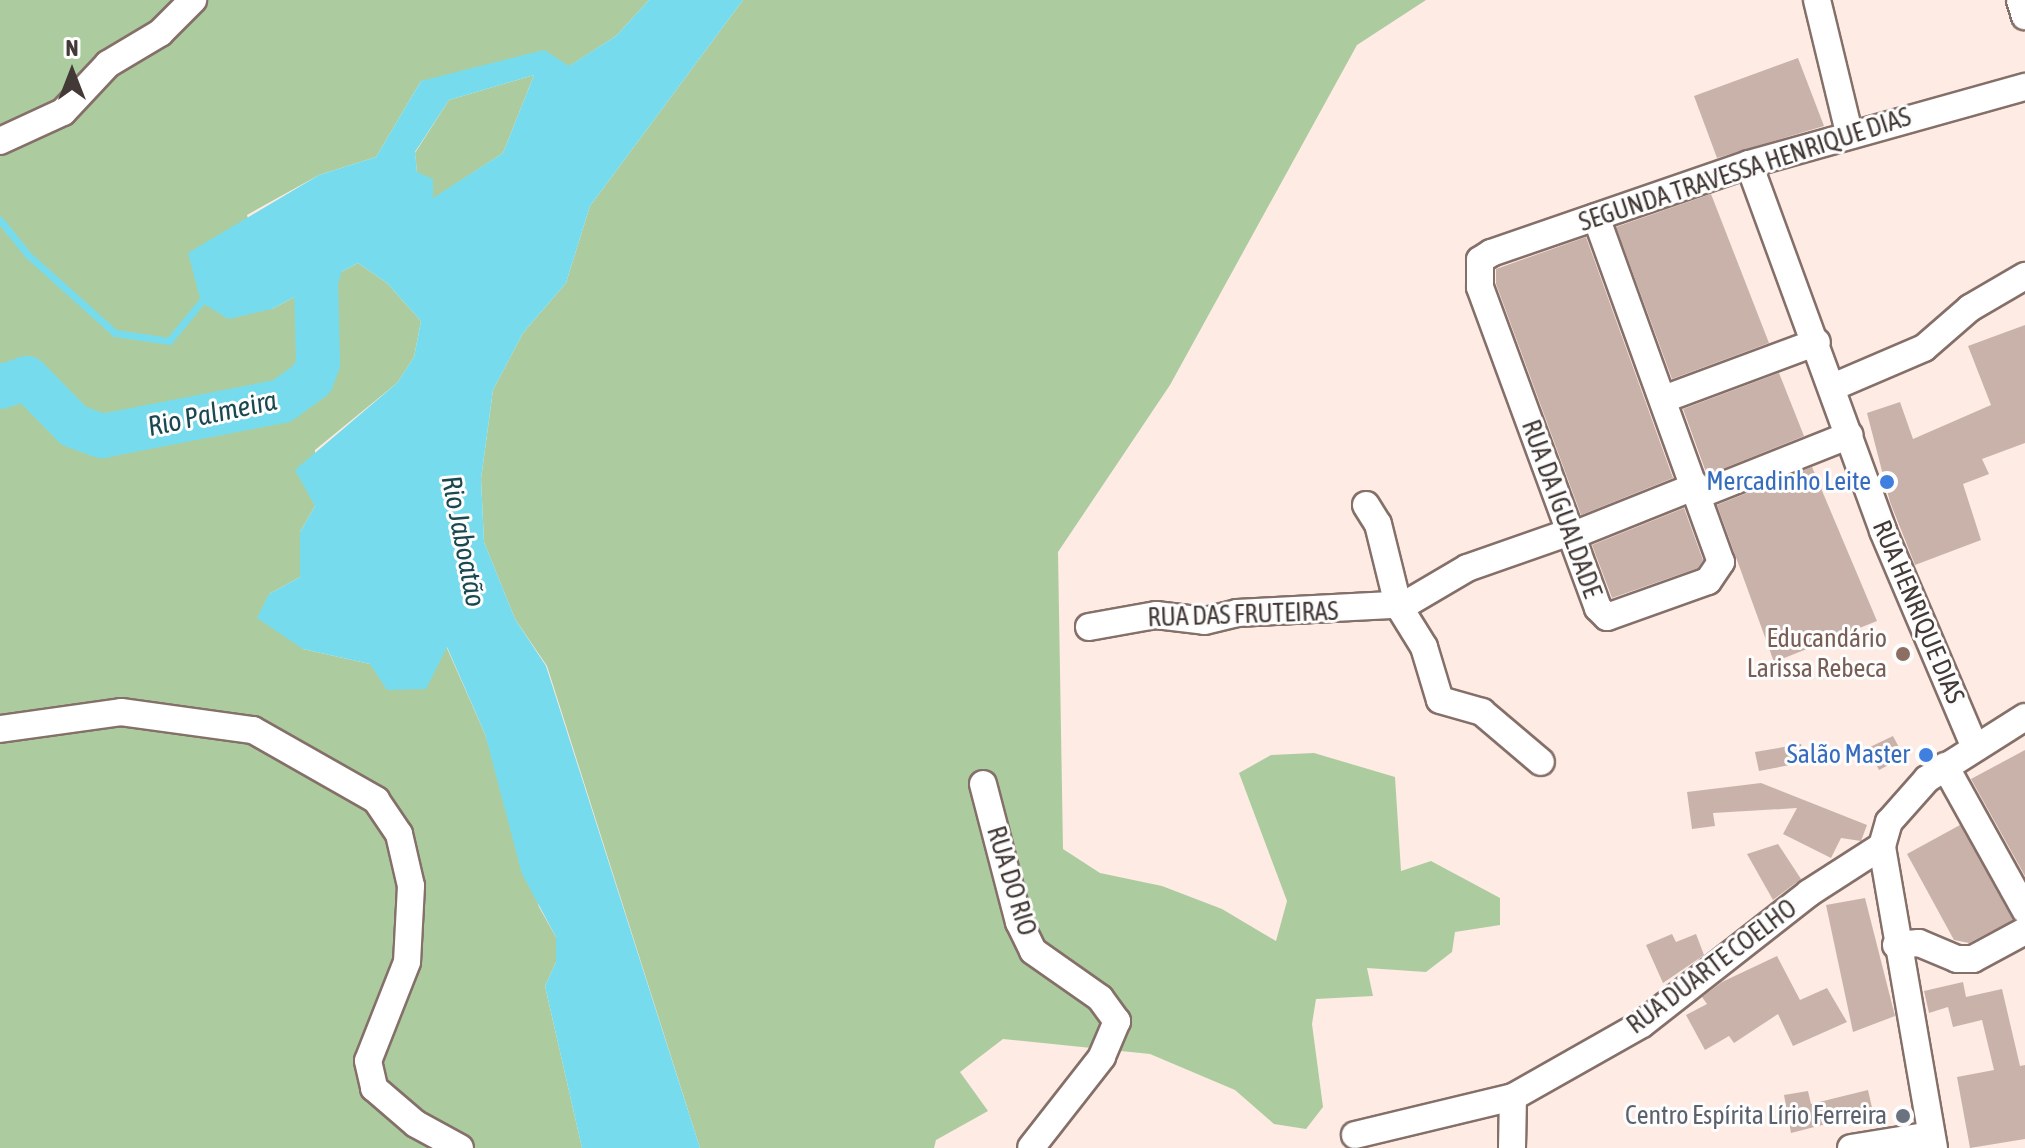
<!DOCTYPE html>
<html>
<head>
<meta charset="utf-8">
<style>
  body { margin:0 }
  #map { position:relative; width:2025px; height:1148px; overflow:hidden; background:#feebe4; font-family:"Asap Condensed",sans-serif }
  div>[style] { position:absolute }
  .green>* { inset:0; background:#accc9f }
  .water>* { inset:0; background:#76dced }
  .stream>* { height:7px; margin:-3.5px; padding:0 3.5px; transform-origin:3.5px; border-radius:3.5px; background:#76dced }
  .river>* { height:44px; margin:-22px; padding:0 22px; transform-origin:22px; border-radius:22px; background:#76dced }
  .building>* { inset:0; background:#c9b2aa }
  .roads { filter:drop-shadow(2px 0 #857069) drop-shadow(-2px 0 #857069) drop-shadow(0 2px #857069) drop-shadow(0 -2px #857069) }
  .minor>* { height:26px; margin:-13px; padding:0 13px; transform-origin:13px; border-radius:13px; background:#fff }
  .dots>* { width:22px; height:22px; translate:-50% -50%; box-sizing:border-box; border:4px solid #fdfdfd; border-radius:50% }
  span { translate:-50% -50%; white-space:nowrap; text-align:center; line-height:1.15; -webkit-text-stroke:6px #fdfdfd; paint-order:stroke }
  .street-label { font-size:26px; color:#433936 }
  .shop-label { font-size:26px; color:#366cbe }
  .right { translate:-100% -50%; text-align:right }
  .education-label { font-size:26px; color:#785e54 }
  .worship-label { font-size:26px; color:#5b616d }
  .water-label { font-size:28px; color:#1a4850; font-style:italic }
  .north { position:absolute; left:32px; top:32px; width:80px; height:80px; -webkit-text-stroke:6px #fdfdfd; paint-order:stroke; rotate:0deg; font-size:22px; font-weight:700; line-height:32px; text-align:center; color:#433936 }
  .north::after { content:''; display:block; margin:auto; width:28px; height:36px; background:#433936; clip-path:polygon(50% 0,100% 100%,50% 72%,0 100%) }
</style>
</head>
<body>
<div id="map">
  <div class="green">
    <div style="clip-path:polygon(0 0,649px 0,616px 36px,568px 67px,421px 81px,376px 157px,319px 175px,247px 215px,272px 309px,358px 263px,387px 283px,421px 321px,414px 357px,397px 383px,315px 450px,315px 506px,300px 532px,300px 577px,269px 594px,303px 649px,370px 664px,446px 646px,485px 734px,539px 907px,556px 937px,556px 962px,545px 986px,582px 1148px,0 1148px)"></div>
    <div style="clip-path:polygon(743px 0,1426px 0,1357px 45px,1170px 385px,1058px 552px,1063px 849px,1100px 873px,1162px 886px,1222px 909px,1276px 941px,1287px 901px,1239px 773px,1271px 755px,1314px 753px,1395px 777px,1401px 871px,1431px 861px,1500px 898px,1500px 925px,1455px 932px,1452px 952px,1426px 972px,1367px 968px,1373px 996px,1316px 999px,1312px 1024px,1323px 1107px,1306px 1129px,1274px 1124px,1235px 1090px,1150px 1054px,1003px 1039px,960px 1072px,988px 1111px,936px 1140px,934px 1148px,700px 1148px,547px 666px,515px 619px,484px 542px,481px 479px,493px 390px,523px 333px,566px 283px,590px 206px)"></div>
    <div style="clip-path:polygon(534px 75px,503px 153px,433px 199px,417px 172px,415px 153px,449px 100px)"></div>
  </div>
  <div class="water">
    <div style="clip-path:polygon(evenodd,649px 0,743px 0,590px 206px,566px 283px,523px 333px,493px 390px,481px 479px,484px 542px,515px 619px,546px 666px,700px 1148px,582px 1148px,545px 986px,556px 962px,556px 937px,522px 874px,485px 734px,447px 647px,426px 689px,387px 690px,370px 664px,303px 649px,257px 618px,269px 594px,300px 577px,300px 532px,315px 506px,295px 470px,397px 383px,414px 357px,421px 321px,387px 283px,358px 263px,272px 309px,228px 319px,201px 302px,188px 253px,319px 175px,376px 157px,421px 81px,544px 50px,569px 66px,616px 36px,649px 0,534px 75px,503px 153px,433px 198px,433px 179px,417px 172px,415px 152px,449px 100px,534px 75px)"></div>
  </div>
  <div class="stream">
    <div style="left:0;top:220px;width:45px;rotate:51.3deg"></div>
    <div style="left:28px;top:255px;width:117px;rotate:41.9deg"></div>
    <div style="left:115px;top:333px;width:55px;rotate:8.4deg"></div>
    <div style="left:169px;top:341px;width:50px;rotate:-50.6deg"></div>
  </div>
  <div class="river">
    <div style="left:0;top:387px;width:28px;rotate:-18deg"></div>
    <div style="left:27px;top:378px;width:67px;rotate:45.6deg"></div>
    <div style="left:74px;top:426px;width:30px;rotate:20deg"></div>
    <div style="left:102px;top:436px;width:183px;rotate:-11deg"></div>
    <div style="left:282px;top:401px;width:37px;rotate:-36deg"></div>
    <div style="left:312px;top:379px;width:17px;rotate:-69deg"></div>
    <div style="left:318px;top:363px;width:82px;rotate:-91.4deg"></div>
    <div style="left:316px;top:281px;width:25px;rotate:-74deg"></div>
    <div style="left:323px;top:257px;width:28px;rotate:-49deg"></div>
  </div>
  <div class="building">
    <div style="clip-path:polygon(1798px 58px,1824px 126px,1717px 158px,1694px 96px)"></div>
    <div style="clip-path:polygon(1711px 194px,1769px 343px,1672px 379px,1616px 227px)"></div>
    <div style="clip-path:polygon(1586px 237px,1673px 478px,1581px 515px,1496px 284px,1496px 269px)"></div>
    <div style="clip-path:polygon(2025px 325px,2025px 443px,1982px 459px,1989px 474px,1963px 484px,1981px 540px,1915px 565px,1890px 502px,1867px 413px,1900px 402px,1913px 439px,1991px 405px,1968px 346px)"></div>
    <div style="clip-path:polygon(1779px 373px,1804px 436px,1707px 475px,1683px 409px)"></div>
    <div style="clip-path:polygon(1812px 467px,1877px 621px,1774px 662px,1717px 505px)"></div>
    <div style="clip-path:polygon(1684px 508px,1703px 560px,1698px 568px,1612px 598px,1592px 545px)"></div>
    <div style="clip-path:polygon(1893px 736px,1904px 757px,1879px 770px,1868px 748px)"></div>
    <div style="clip-path:polygon(1801px 744px,1805px 762px,1759px 771px,1755px 752px)"></div>
    <div style="clip-path:polygon(2025px 750px,2025px 876px,1971px 779px)"></div>
    <div style="clip-path:polygon(1761px 783px,1867px 825px,1861px 841px,1841px 838px,1831px 858px,1783px 834px,1797px 808px,1713px 813px,1715px 826px,1692px 829px,1687px 792px)"></div>
    <div style="clip-path:polygon(1960px 825px,2013px 920px,1969px 943px,1954px 940px,1907px 854px)"></div>
    <div style="clip-path:polygon(1778px 844px,1801px 879px,1773px 900px,1747px 854px)"></div>
    <div style="clip-path:polygon(1865px 898px,1895px 1016px,1853px 1032px,1826px 905px)"></div>
    <div style="clip-path:polygon(1672px 934px,1676px 942px,1696px 934px,1704px 955px,1663px 983px,1646px 945px)"></div>
    <div style="clip-path:polygon(1777px 956px,1800px 1000px,1827px 988px,1847px 1022px,1793px 1046px,1778px 1014px,1734px 1043px,1729px 1036px,1705px 1050px,1686px 1015px,1707px 1004px,1702px 997px,1722px 982px)"></div>
    <div style="clip-path:polygon(1963px 982px,1966px 997px,2002px 989px,2020px 1066px,2025px 1065px,2025px 1139px,1970px 1148px,1957px 1077px,1994px 1070px,1982px 1020px,1953px 1027px,1948px 1007px,1929px 1013px,1924px 991px)"></div>
    <div style="clip-path:polygon(1868px 1090px,1873px 1112px,1791px 1133px,1784px 1095px,1808px 1091px,1811px 1104px)"></div>
  </div>
  <div class="roads">
    <div class="minor">
      <div style="left:1817px;top:0;width:136px;rotate:76.4deg"></div>
      <div style="left:2020px;top:0;width:17px;rotate:73deg"></div>
      <div style="left:0;top:141px;width:69px;rotate:-24.7deg"></div>
      <div style="left:63px;top:112px;width:66px;rotate:-46.8deg"></div>
      <div style="left:108px;top:64px;width:61px;rotate:-30.8deg"></div>
      <div style="left:160px;top:33px;width:47px;rotate:-45deg"></div>
      <div style="left:1749px;top:164px;width:391px;rotate:69.9deg"></div>
      <div style="left:1883px;top:531px;width:233px;rotate:67deg"></div>
      <div style="left:1596px;top:217px;width:367px;rotate:70.1deg"></div>
      <div style="left:1721px;top:562px;width:23px;rotate:124deg"></div>
      <div style="left:1708px;top:581px;width:107px;rotate:160.4deg"></div>
      <div style="left:1607px;top:617px;width:13px;rotate:-135deg"></div>
      <div style="left:1598px;top:608px;width:342px;rotate:-110.2deg"></div>
      <div style="left:1480px;top:287px;width:27px;rotate:-90deg"></div>
      <div style="left:1480px;top:260px;width:13px;rotate:-32deg"></div>
      <div style="left:1491px;top:253px;width:273px;rotate:-19deg"></div>
      <div style="left:1749px;top:164px;width:287px;rotate:-15.6deg"></div>
      <div style="left:1833px;top:387px;width:99px;rotate:-23.2deg"></div>
      <div style="left:1924px;top:348px;width:61px;rotate:-41deg"></div>
      <div style="left:1970px;top:308px;width:64px;rotate:-30.2deg"></div>
      <div style="left:1664px;top:399px;width:163px;rotate:-20.4deg"></div>
      <div style="left:1699px;top:495px;width:162px;rotate:-21.7deg"></div>
      <div style="left:1366px;top:505px;width:22px;rotate:58deg"></div>
      <div style="left:1378px;top:524px;width:83px;rotate:76.1deg"></div>
      <div style="left:1398px;top:605px;width:49px;rotate:58.2deg"></div>
      <div style="left:1424px;top:647px;width:55px;rotate:73.2deg"></div>
      <div style="left:1440px;top:700px;width:44px;rotate:15.9deg"></div>
      <div style="left:1482px;top:712px;width:77px;rotate:40.3deg"></div>
      <div style="left:1571px;top:536px;width:135px;rotate:-21.8deg"></div>
      <div style="left:1089px;top:627px;width:68px;rotate:-10.2deg"></div>
      <div style="left:1156px;top:615px;width:49px;rotate:7deg"></div>
      <div style="left:1205px;top:621px;width:33px;rotate:-14deg"></div>
      <div style="left:1237px;top:613px;width:169px;rotate:-3deg"></div>
      <div style="left:1406px;top:604px;width:71px;rotate:-30.5deg"></div>
      <div style="left:1467px;top:568px;width:109px;rotate:-19.3deg"></div>
      <div style="left:0;top:729px;width:122px;rotate:-8deg"></div>
      <div style="left:121px;top:712px;width:133px;rotate:7.8deg"></div>
      <div style="left:253px;top:730px;width:142px;rotate:29.6deg"></div>
      <div style="left:376px;top:800px;width:41px;rotate:55.9deg"></div>
      <div style="left:399px;top:834px;width:53px;rotate:77deg"></div>
      <div style="left:411px;top:886px;width:76px;rotate:93deg"></div>
      <div style="left:407px;top:962px;width:106px;rotate:111.5deg"></div>
      <div style="left:368px;top:1061px;width:28px;rotate:77deg"></div>
      <div style="left:374px;top:1088px;width:55px;rotate:40.6deg"></div>
      <div style="left:416px;top:1124px;width:50px;rotate:28.6deg"></div>
      <div style="left:1945px;top:766px;width:165px;rotate:60.9deg"></div>
      <div style="left:983px;top:784px;width:143px;rotate:75.4deg"></div>
      <div style="left:1019px;top:922px;width:32px;rotate:64deg"></div>
      <div style="left:1033px;top:951px;width:82px;rotate:35deg"></div>
      <div style="left:1100px;top:998px;width:29px;rotate:54deg"></div>
      <div style="left:1117px;top:1021px;width:39px;rotate:113deg"></div>
      <div style="left:1102px;top:1057px;width:115px;rotate:128deg"></div>
      <div style="left:1896px;top:945px;width:23px;rotate:-5deg"></div>
      <div style="left:1919px;top:943px;width:41px;rotate:22.8deg"></div>
      <div style="left:1957px;top:959px;width:16px"></div>
      <div style="left:1973px;top:959px;width:59px;rotate:-28.3deg"></div>
      <div style="left:1355px;top:1135px;width:163px;rotate:-13.5deg"></div>
      <div style="left:1513px;top:1097px;width:148px;rotate:-29.5deg"></div>
      <div style="left:1642px;top:1024px;width:212px;rotate:-38.1deg"></div>
      <div style="left:1809px;top:893px;width:87px;rotate:-32.8deg"></div>
      <div style="left:1512px;top:1148px;width:51px;rotate:-88.9deg"></div>
      <div style="left:1851px;top:1148px;width:81px;rotate:-9.2deg"></div>
      <div style="left:1934px;top:1148px;width:306px;rotate:-99.8deg"></div>
      <div style="left:1882px;top:846px;width:25px;rotate:-74deg"></div>
      <div style="left:1889px;top:822px;width:57px;rotate:-48.5deg"></div>
      <div style="left:1927px;top:779px;width:116px;rotate:-32.3deg"></div>
    </div>
  </div>
  <div class="dots">
    <div style="left:1887px;top:482px;background:#3f7fe0"></div>
    <div style="left:1903px;top:654px;background:#8d6e63"></div>
    <div style="left:1926px;top:755px;background:#3f7fe0"></div>
    <div style="left:1903px;top:1116px;background:#6b7280"></div>
  </div>
  <div class="street-label">
    <span style="left:1745px;top:170px;rotate:-18deg">SEGUNDA TRAVESSA HENRIQUE DIAS</span>
    <span style="left:1561px;top:509px;rotate:70deg">RUA DA IGUALDADE</span>
    <span style="left:1918px;top:612px;rotate:67deg">RUA HENRIQUE DIAS</span>
    <span style="left:1243px;top:615px;rotate:-2deg">RUA DAS FRUTEIRAS</span>
    <span style="left:1011px;top:881px;rotate:73deg">RUA DO RIO</span>
    <span style="left:1712px;top:967px;rotate:-37deg">RUA DUARTE COELHO</span>
  </div>
  <div class="shop-label">
    <span class="right" style="left:1871px;top:482px">Mercadinho Leite</span>
    <span class="right" style="left:1910px;top:755px">Salão Master</span>
  </div>
  <div class="education-label">
    <span class="right" style="left:1887px;top:654px">Educandário<br>Larissa Rebeca</span>
  </div>
  <div class="worship-label">
    <span class="right" style="left:1887px;top:1116px">Centro Espírita Lírio Ferreira</span>
  </div>
  <div class="water-label">
    <span style="left:212px;top:413px;rotate:-12deg">Rio Palmeira</span>
    <span style="left:464px;top:541px;rotate:79deg">Rio Jaboatão</span>
  </div>
  <div class="north">N</div>
</div>
</body>
</html>
